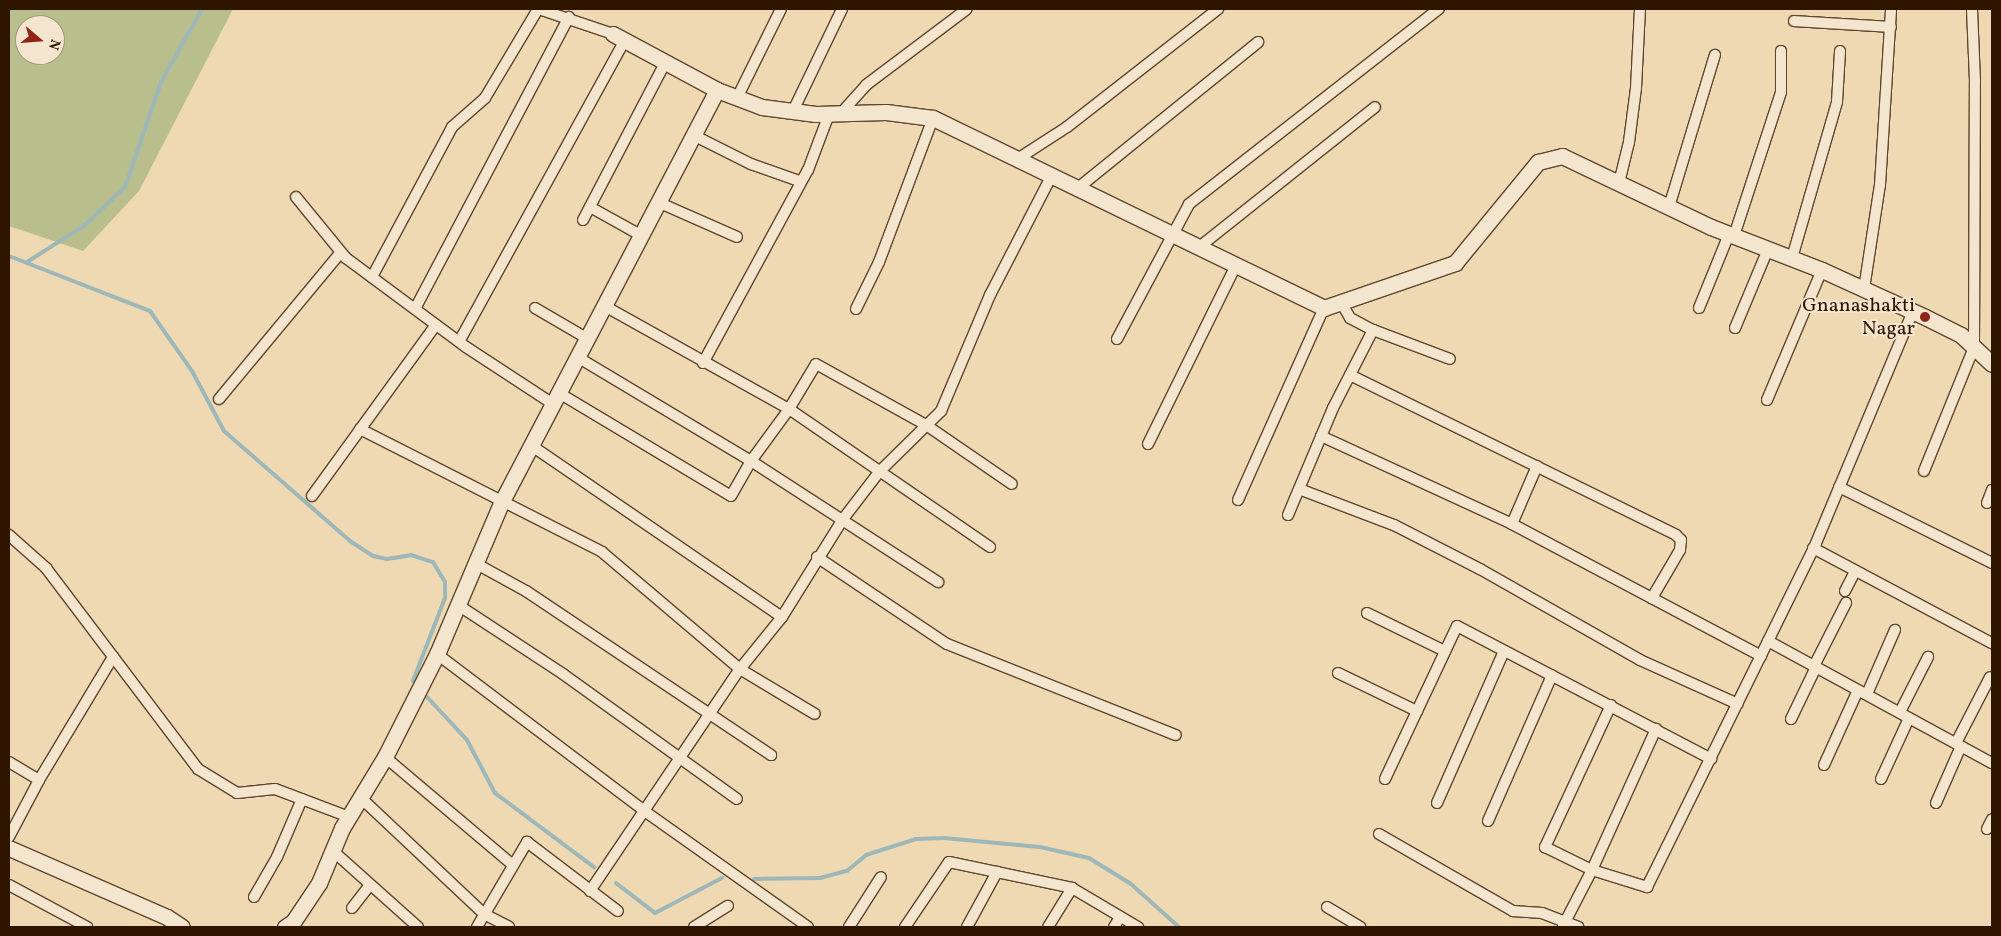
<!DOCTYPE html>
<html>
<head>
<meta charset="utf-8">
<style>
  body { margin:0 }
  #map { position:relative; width:2001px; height:936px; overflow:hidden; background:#eed9b3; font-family:Vollkorn,serif }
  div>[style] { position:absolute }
  .green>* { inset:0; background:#b8bf8d }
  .stream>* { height:4px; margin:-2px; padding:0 2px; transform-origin:2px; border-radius:2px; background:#9eb7b8 }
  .roads { filter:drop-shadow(1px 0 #5f452d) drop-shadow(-1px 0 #5f452d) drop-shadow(0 1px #5f452d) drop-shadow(0 -1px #5f452d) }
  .street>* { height:10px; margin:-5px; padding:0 5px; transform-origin:5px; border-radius:5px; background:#f4e6ce }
  .secondary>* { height:15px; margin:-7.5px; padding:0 7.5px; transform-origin:7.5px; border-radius:7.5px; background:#f4e6ce }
  .dots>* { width:14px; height:14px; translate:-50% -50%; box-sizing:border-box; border:2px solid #f4e6ce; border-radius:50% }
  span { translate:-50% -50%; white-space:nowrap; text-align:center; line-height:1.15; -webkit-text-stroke:4px #f4e6ce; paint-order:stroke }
  .poi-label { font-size:20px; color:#2f1400 }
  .right { translate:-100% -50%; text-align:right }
  .frame { position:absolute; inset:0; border:10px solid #2f1400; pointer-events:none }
  .north { position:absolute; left:15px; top:15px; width:50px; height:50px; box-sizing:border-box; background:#f4e6ce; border:1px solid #a5927c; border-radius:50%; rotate:108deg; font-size:14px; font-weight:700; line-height:20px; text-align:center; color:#2f1400 }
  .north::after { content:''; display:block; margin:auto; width:18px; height:22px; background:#8f2418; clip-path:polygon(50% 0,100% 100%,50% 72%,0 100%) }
</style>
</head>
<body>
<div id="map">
  <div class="green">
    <div style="clip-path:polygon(evenodd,9px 9px,233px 9px,139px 191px,83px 251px,9px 226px,9px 9px,25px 25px,55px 25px,55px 55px,25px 55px,25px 25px)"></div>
  </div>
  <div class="stream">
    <div style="left:9px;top:256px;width:151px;rotate:21.3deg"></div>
    <div style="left:150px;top:311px;width:73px;rotate:55deg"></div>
    <div style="left:192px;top:371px;width:68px;rotate:61.9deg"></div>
    <div style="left:224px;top:431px;width:167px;rotate:41.1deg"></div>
    <div style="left:350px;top:541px;width:27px;rotate:33deg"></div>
    <div style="left:373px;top:556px;width:14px;rotate:12deg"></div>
    <div style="left:387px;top:559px;width:24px;rotate:-9deg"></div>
    <div style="left:411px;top:555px;width:23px;rotate:18deg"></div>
    <div style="left:433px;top:562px;width:23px;rotate:59deg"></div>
    <div style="left:445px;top:582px;width:16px;rotate:90deg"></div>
    <div style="left:445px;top:598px;width:89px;rotate:111.1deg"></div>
    <div style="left:27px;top:262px;width:69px;rotate:-32.5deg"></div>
    <div style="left:85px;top:225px;width:55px;rotate:-43.5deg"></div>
    <div style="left:125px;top:187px;width:111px;rotate:-71.1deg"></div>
    <div style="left:161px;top:82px;width:84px;rotate:-60.7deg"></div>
    <div style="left:427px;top:697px;width:59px;rotate:47.1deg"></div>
    <div style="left:467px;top:740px;width:60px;rotate:62.2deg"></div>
    <div style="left:495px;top:793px;width:124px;rotate:36.8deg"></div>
    <div style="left:754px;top:879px;width:66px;rotate:-0.9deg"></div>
    <div style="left:820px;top:878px;width:28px;rotate:-15deg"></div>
    <div style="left:847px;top:871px;width:25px;rotate:-40deg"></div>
    <div style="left:866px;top:855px;width:52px;rotate:-17.7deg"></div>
    <div style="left:916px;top:839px;width:28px;rotate:-2deg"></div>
    <div style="left:944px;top:838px;width:96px;rotate:5.4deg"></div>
    <div style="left:1040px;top:847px;width:50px;rotate:12.7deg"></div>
    <div style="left:1089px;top:858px;width:49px;rotate:31.8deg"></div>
    <div style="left:1131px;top:884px;width:64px;rotate:41.9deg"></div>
    <div style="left:616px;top:883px;width:49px;rotate:37.6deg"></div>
    <div style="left:655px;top:913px;width:76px;rotate:-27.6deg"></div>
  </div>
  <div class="roads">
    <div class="street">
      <div style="left:539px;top:9px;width:78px;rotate:18.7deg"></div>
      <div style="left:1794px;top:21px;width:97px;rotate:3.5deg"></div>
      <div style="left:737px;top:98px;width:99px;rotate:-63.7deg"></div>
      <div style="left:793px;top:111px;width:113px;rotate:-64.3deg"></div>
      <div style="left:842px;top:112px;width:36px;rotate:-48deg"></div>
      <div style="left:866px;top:85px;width:126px;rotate:-37deg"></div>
      <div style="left:695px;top:136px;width:63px;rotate:26.6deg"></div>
      <div style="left:751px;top:164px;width:51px;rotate:19.5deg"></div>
      <div style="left:1019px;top:158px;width:57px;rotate:-32.9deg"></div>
      <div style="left:1067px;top:127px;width:192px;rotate:-38deg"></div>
      <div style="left:1619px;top:183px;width:42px;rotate:-76.3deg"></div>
      <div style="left:1629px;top:142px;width:54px;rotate:-82.6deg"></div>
      <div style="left:1636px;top:88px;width:79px;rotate:-87.1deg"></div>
      <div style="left:1078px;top:188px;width:232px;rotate:-39deg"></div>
      <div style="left:296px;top:197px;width:79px;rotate:50.7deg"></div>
      <div style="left:346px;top:258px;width:149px;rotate:36.6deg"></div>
      <div style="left:466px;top:347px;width:104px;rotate:33.2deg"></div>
      <div style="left:660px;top:203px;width:84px;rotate:23.8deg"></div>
      <div style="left:590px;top:207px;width:60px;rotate:29.1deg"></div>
      <div style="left:1669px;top:207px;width:159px;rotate:-73.2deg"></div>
      <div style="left:583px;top:220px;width:177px;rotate:-62.4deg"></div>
      <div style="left:1734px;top:236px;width:151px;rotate:-71.9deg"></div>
      <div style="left:1781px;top:92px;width:41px;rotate:-90deg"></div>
      <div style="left:1198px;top:248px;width:226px;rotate:-38.5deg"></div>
      <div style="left:1792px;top:258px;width:162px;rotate:-73.9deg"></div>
      <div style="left:1837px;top:102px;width:51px;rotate:-86.6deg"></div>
      <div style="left:372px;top:277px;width:170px;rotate:-61.9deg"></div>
      <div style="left:452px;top:127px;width:44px;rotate:-41.3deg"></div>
      <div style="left:485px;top:98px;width:104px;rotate:-59.2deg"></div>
      <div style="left:1864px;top:289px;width:105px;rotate:-81.3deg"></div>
      <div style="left:1880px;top:185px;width:176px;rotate:-86.4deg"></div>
      <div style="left:1342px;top:304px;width:16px;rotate:60deg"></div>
      <div style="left:1350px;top:318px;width:26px;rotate:28deg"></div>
      <div style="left:1373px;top:330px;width:82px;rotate:20.6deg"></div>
      <div style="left:416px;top:307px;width:328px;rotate:-62.2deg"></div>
      <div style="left:535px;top:308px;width:61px;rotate:30.3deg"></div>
      <div style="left:1699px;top:308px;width:80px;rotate:-67.9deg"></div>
      <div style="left:856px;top:309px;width:52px;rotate:-63.9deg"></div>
      <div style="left:879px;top:262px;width:154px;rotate:-69.4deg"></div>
      <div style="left:1735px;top:328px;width:86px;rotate:-67.3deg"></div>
      <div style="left:1117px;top:339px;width:153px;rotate:-61.9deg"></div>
      <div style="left:1189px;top:204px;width:317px;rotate:-38deg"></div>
      <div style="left:460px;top:340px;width:342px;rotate:-61.2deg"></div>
      <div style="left:579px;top:358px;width:200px;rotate:30.9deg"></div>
      <div style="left:751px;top:461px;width:64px;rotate:-53.8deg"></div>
      <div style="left:789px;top:409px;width:211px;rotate:-150.8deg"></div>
      <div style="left:703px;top:363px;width:220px;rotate:-61.5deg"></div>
      <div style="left:808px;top:170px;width:60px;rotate:-69.4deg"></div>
      <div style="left:1350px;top:375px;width:363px;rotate:26.1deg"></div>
      <div style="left:1676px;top:535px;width:7px;rotate:45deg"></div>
      <div style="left:1681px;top:540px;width:10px;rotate:96deg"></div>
      <div style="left:1680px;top:550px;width:56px;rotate:120.3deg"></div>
      <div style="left:559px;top:393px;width:200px;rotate:30.9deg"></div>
      <div style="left:731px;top:496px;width:40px;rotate:-60.3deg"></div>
      <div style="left:751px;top:461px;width:223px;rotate:32.9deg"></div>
      <div style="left:219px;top:399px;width:190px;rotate:-50.3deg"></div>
      <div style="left:1767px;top:400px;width:141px;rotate:-67.1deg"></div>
      <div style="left:360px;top:429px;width:271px;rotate:26.9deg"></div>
      <div style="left:602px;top:552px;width:181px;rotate:40.3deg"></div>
      <div style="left:740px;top:669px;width:87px;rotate:31deg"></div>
      <div style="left:1321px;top:436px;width:210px;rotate:24.7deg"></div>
      <div style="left:1512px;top:524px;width:282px;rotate:27.9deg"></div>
      <div style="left:1148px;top:444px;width:199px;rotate:-63.8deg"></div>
      <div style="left:532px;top:446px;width:303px;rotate:34.4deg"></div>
      <div style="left:1924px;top:471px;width:134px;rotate:-68deg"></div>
      <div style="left:1974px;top:347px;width:266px;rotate:-89.8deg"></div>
      <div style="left:1975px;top:81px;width:72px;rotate:-92.4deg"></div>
      <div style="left:1839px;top:487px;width:171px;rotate:26.4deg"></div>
      <div style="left:1299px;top:489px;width:102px;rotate:20.8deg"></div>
      <div style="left:1394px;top:525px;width:97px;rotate:27.1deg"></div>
      <div style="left:1480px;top:569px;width:184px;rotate:29.6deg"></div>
      <div style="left:1640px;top:660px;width:107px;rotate:24.2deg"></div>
      <div style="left:312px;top:496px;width:211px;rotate:-54.1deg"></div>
      <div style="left:1238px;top:500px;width:210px;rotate:-65.9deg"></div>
      <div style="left:1987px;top:503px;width:14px;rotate:-69deg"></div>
      <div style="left:1288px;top:515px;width:116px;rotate:-67.2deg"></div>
      <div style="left:1333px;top:408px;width:88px;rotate:-62.9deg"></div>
      <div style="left:1512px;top:524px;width:63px;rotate:-66.7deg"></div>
      <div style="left:9px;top:535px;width:50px;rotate:41.7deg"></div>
      <div style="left:46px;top:568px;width:252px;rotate:52.9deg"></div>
      <div style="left:198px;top:769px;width:46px;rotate:31.6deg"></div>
      <div style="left:237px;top:793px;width:38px;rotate:-6deg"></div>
      <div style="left:275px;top:789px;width:79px;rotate:20.7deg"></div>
      <div style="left:990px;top:547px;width:244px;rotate:-145.5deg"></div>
      <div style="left:789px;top:409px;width:52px;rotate:-59deg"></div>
      <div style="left:816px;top:364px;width:126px;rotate:29deg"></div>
      <div style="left:926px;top:425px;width:104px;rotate:34.5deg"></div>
      <div style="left:1813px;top:548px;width:203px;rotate:28deg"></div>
      <div style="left:817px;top:557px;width:156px;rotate:33.8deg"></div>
      <div style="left:947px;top:644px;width:246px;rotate:21.7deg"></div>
      <div style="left:475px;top:563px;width:58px;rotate:28.8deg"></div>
      <div style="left:526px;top:591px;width:295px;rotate:33.8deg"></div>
      <div style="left:1845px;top:591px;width:22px;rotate:-63deg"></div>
      <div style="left:458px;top:605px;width:126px;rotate:33.3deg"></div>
      <div style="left:563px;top:674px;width:214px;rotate:35.7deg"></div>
      <div style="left:1367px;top:613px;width:87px;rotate:26deg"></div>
      <div style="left:1768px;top:641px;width:255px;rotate:28.6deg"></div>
      <div style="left:437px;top:654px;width:258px;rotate:37.1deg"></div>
      <div style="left:643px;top:810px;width:202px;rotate:35.3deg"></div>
      <div style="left:1814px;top:666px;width:71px;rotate:-63.1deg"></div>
      <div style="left:1338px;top:673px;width:88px;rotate:25.7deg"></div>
      <div style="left:1867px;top:694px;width:70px;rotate:-66.4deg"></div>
      <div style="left:1611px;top:705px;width:157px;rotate:114.9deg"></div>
      <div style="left:1545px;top:847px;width:52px;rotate:26.1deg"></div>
      <div style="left:1592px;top:870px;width:58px;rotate:17.2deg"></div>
      <div style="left:1647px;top:887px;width:383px;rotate:-63.8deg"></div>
      <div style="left:1816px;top:543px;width:251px;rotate:-67.3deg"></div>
      <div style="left:1900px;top:712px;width:62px;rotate:-63deg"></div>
      <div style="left:1791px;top:719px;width:58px;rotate:-64.3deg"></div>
      <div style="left:1956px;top:743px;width:74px;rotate:-62.7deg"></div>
      <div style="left:385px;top:757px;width:167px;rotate:40.2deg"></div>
      <div style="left:9px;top:762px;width:35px;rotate:31deg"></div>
      <div style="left:1824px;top:765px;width:82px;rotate:-65.6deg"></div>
      <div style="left:1385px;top:779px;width:169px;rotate:-64.8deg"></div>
      <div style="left:1457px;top:626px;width:287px;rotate:27.6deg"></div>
      <div style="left:1881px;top:779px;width:67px;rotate:-65.3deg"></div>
      <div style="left:361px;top:798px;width:169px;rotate:43.3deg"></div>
      <div style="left:484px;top:914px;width:28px;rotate:27deg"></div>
      <div style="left:1437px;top:803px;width:166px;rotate:-66.2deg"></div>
      <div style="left:1936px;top:803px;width:62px;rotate:-66.3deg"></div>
      <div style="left:1488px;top:821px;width:159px;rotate:-66.3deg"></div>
      <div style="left:1987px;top:829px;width:11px;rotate:-63deg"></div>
      <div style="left:1379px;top:834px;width:155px;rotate:29.9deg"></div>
      <div style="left:1513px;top:911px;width:29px;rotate:4deg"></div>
      <div style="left:1542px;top:913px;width:39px;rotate:21deg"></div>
      <div style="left:9px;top:837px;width:64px;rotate:-62.2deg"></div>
      <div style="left:39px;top:780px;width:144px;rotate:-59deg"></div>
      <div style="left:333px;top:851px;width:114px;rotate:41.8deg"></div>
      <div style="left:9px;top:885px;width:89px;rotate:28.3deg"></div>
      <div style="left:590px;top:891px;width:268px;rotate:-56deg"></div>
      <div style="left:740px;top:669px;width:67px;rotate:-51.1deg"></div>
      <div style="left:782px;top:617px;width:115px;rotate:-58.1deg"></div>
      <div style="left:843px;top:519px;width:59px;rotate:-52.5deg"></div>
      <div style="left:879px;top:472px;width:87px;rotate:-44.5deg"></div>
      <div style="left:941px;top:411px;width:126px;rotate:-67.1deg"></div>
      <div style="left:990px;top:295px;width:135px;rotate:-62.7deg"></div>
      <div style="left:254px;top:897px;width:46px;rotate:-60.1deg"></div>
      <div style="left:277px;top:857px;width:63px;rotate:-66.7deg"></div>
      <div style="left:1327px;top:907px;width:39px;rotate:31deg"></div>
      <div style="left:352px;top:908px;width:29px;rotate:-52deg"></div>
      <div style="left:1563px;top:926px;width:63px;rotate:-62.6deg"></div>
      <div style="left:1592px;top:870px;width:155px;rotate:-65.6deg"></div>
      <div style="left:477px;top:927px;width:99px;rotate:-59.5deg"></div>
      <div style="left:527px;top:842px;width:114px;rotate:37.2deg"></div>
      <div style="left:694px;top:927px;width:40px;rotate:-32deg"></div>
      <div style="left:849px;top:927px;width:59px;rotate:-57.4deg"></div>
      <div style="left:905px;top:927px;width:78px;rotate:-55.9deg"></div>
      <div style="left:949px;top:862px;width:126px;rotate:11.9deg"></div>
      <div style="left:1072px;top:888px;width:77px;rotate:30.6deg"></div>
      <div style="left:967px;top:927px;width:63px;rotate:-61.4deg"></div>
      <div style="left:1048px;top:927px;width:46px;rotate:-58.4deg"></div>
      <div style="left:1114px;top:927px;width:12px;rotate:-59deg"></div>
    </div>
    <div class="secondary">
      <div style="left:613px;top:34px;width:118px;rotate:28.3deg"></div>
      <div style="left:717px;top:90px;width:48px;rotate:20.7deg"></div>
      <div style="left:762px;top:107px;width:54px;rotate:7.4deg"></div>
      <div style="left:816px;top:114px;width:70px;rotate:-1.6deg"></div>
      <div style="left:886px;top:112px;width:47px;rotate:7.3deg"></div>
      <div style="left:933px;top:118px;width:435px;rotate:25.9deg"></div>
      <div style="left:1324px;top:308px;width:139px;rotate:-19deg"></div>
      <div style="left:1455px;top:263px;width:131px;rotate:-50.6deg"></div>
      <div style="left:1538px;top:162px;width:25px;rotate:-14deg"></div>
      <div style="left:1562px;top:156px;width:165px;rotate:25.5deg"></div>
      <div style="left:1711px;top:227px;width:119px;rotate:21.2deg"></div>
      <div style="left:1822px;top:270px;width:113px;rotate:24.5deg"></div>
      <div style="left:1925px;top:317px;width:40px;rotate:26.6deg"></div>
      <div style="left:1961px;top:335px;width:42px;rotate:43.1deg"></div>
      <div style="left:9px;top:848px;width:172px;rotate:23.6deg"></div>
      <div style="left:167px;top:917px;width:18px;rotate:34deg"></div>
      <div style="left:285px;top:927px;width:9px;rotate:-32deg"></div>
      <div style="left:293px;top:922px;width:47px;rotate:-56.3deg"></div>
      <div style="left:319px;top:883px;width:60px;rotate:-67.3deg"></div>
      <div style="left:342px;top:828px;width:83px;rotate:-58.8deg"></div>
      <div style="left:385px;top:757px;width:115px;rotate:-63.2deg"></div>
      <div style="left:437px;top:654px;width:164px;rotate:-67deg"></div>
      <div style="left:501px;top:503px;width:466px;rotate:-62.4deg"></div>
    </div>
  </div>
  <div class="dots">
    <div style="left:1925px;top:317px;background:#8f2418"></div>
  </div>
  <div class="poi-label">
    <span class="right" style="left:1915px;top:318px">Gnanashakti<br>Nagar</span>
  </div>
  <div class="frame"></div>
  <div class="north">N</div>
</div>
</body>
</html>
